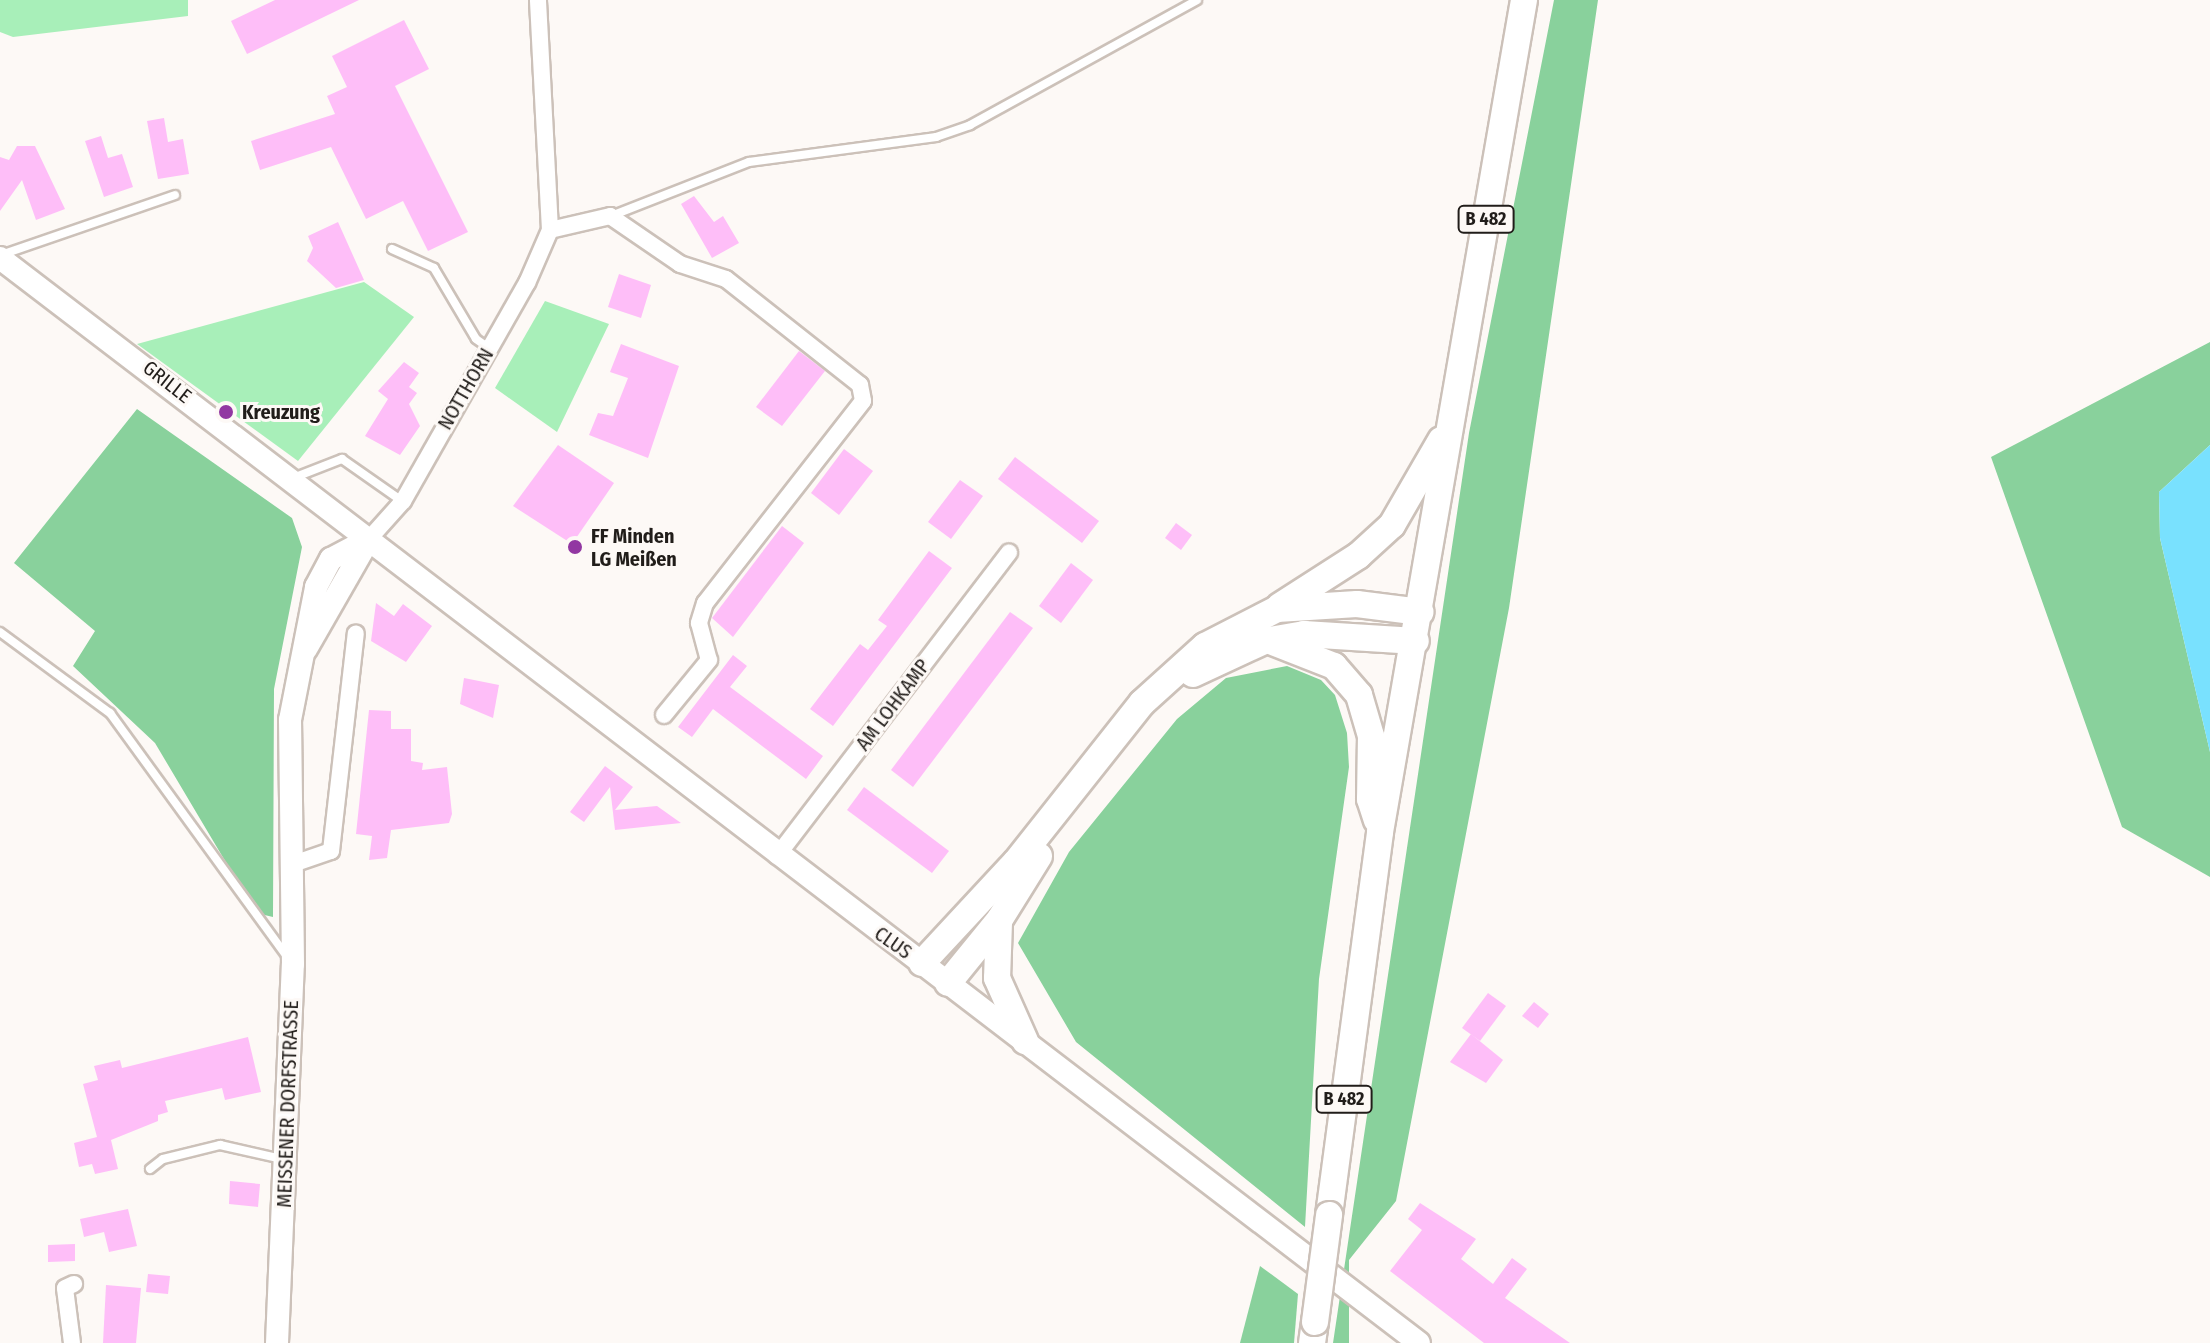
<!DOCTYPE html>
<html>
<head>
<meta charset="utf-8">
<style>
  body { margin:0 }
  #map { position:relative; width:2210px; height:1343px; overflow:hidden; background:#fdf9f6; font-family:"Fira Sans Condensed",sans-serif }
  div>[style] { position:absolute }
  .green>* { inset:0; background:#a8efb9 }
  .forest>* { inset:0; background:#89d19c }
  .water>* { inset:0; background:#79e1fe }
  .building>* { inset:0; background:#febef8 }
  .roads { filter:drop-shadow(2px 0 #ccc1b9) drop-shadow(-2px 0 #ccc1b9) drop-shadow(0 2px #ccc1b9) drop-shadow(0 -2px #ccc1b9) }
  .lane>* { height:8px; margin:-4px; padding:0 4px; transform-origin:4px; border-radius:4px; background:#fff }
  .street>* { height:16px; margin:-8px; padding:0 8px; transform-origin:8px; border-radius:8px; background:#fff }
  .secondary>* { height:22px; margin:-11px; padding:0 11px; transform-origin:11px; border-radius:11px; background:#fff }
  .primary>* { height:26px; margin:-13px; padding:0 13px; transform-origin:13px; border-radius:13px; background:#fff }
  .bridges { filter:drop-shadow(2px 0 #ccc1b9) drop-shadow(-2px 0 #ccc1b9) drop-shadow(0 2px #ccc1b9) drop-shadow(0 -2px #ccc1b9) }
  .primary-bridge>* { height:26px; margin:-13px; padding:0 13px; transform-origin:13px; border-radius:13px; background:#fff }
  .dots>* { width:22px; height:22px; translate:-50% -50%; box-sizing:border-box; border:4px solid #fdf9f6; border-radius:50% }
  span { translate:-50% -50%; white-space:nowrap; text-align:center; line-height:1.15; -webkit-text-stroke:6px #fdf9f6; paint-order:stroke }
  .shield-label span { padding:2px 6px; background:#fdf9f6; border:2px solid; border-radius:6px; -webkit-text-stroke-width:0 }
  .shield-label { font-size:18px; color:#211d1a; font-weight:700 }
  .street-label { font-size:20px; color:#211d1a }
  .poi-label { font-size:20px; color:#211d1a; font-weight:700 }
  .left { translate:0 -50%; text-align:left }
</style>
</head>
<body>
<div id="map">
  <div class="green">
    <div style="clip-path:polygon(0 0,188px 0,188px 16px,13px 37px,0 32px)"></div>
    <div style="clip-path:polygon(364px 282px,414px 317px,298px 461px,137px 344px)"></div>
    <div style="clip-path:polygon(545px 301px,609px 324px,557px 432px,495px 388px)"></div>
  </div>
  <div class="forest">
    <div style="clip-path:polygon(1554px 0,1598px 0,1509px 608px,1396px 1201px,1349px 1260px,1349px 1343px,1333px 1343px,1469px 433px)"></div>
    <div style="clip-path:polygon(2210px 342px,2210px 445px,2159px 492px,2160px 538px,2210px 752px,2210px 877px,2122px 827px,1991px 457px)"></div>
    <div style="clip-path:polygon(137px 409px,292px 518px,302px 547px,274px 689px,273px 917px,256px 913px,155px 743px,73px 666px,95px 631px,14px 563px)"></div>
    <div style="clip-path:polygon(1287px 666px,1321px 680px,1335px 695px,1347px 733px,1349px 767px,1319px 979px,1305px 1227px,1076px 1042px,1018px 943px,1069px 852px,1177px 719px,1226px 678px)"></div>
    <div style="clip-path:polygon(1260px 1266px,1298px 1294px,1294px 1343px,1240px 1343px)"></div>
  </div>
  <div class="water">
    <div style="clip-path:polygon(2210px 445px,2210px 752px,2160px 538px,2159px 492px)"></div>
  </div>
  <div class="building">
    <div style="clip-path:polygon(275px 0,359px 0,247px 54px,231px 21px)"></div>
    <div style="clip-path:polygon(404px 20px,429px 69px,395px 86px,468px 232px,428px 251px,403px 201px,366px 219px,331px 147px,260px 170px,251px 141px,335px 114px,327px 96px,347px 87px,332px 56px)"></div>
    <div style="clip-path:polygon(164px 118px,168px 142px,183px 139px,189px 174px,158px 179px,147px 121px)"></div>
    <div style="clip-path:polygon(101px 136px,108px 158px,122px 154px,133px 187px,104px 197px,85px 141px)"></div>
    <div style="clip-path:polygon(17px 146px,35px 146px,65px 209px,36px 220px,22px 180px,0 211px,0 157px,9px 160px)"></div>
    <div style="clip-path:polygon(694px 196px,714px 222px,723px 216px,739px 243px,712px 258px,681px 204px)"></div>
    <div style="clip-path:polygon(338px 222px,364px 280px,336px 288px,307px 261px,313px 248px,308px 236px)"></div>
    <div style="clip-path:polygon(619px 274px,651px 285px,641px 318px,608px 307px)"></div>
    <div style="clip-path:polygon(621px 344px,679px 366px,648px 458px,589px 435px,598px 413px,613px 416px,628px 378px,610px 372px)"></div>
    <div style="clip-path:polygon(799px 351px,825px 371px,782px 426px,756px 407px)"></div>
    <div style="clip-path:polygon(404px 362px,419px 373px,409px 387px,417px 393px,409px 404px,420px 426px,400px 455px,365px 436px,388px 399px,378px 391px)"></div>
    <div style="clip-path:polygon(558px 445px,614px 483px,572px 544px,513px 506px)"></div>
    <div style="clip-path:polygon(844px 449px,873px 471px,839px 515px,811px 493px)"></div>
    <div style="clip-path:polygon(1015px 457px,1099px 521px,1082px 543px,998px 479px)"></div>
    <div style="clip-path:polygon(960px 480px,983px 496px,951px 539px,928px 522px)"></div>
    <div style="clip-path:polygon(1176px 523px,1192px 535px,1181px 550px,1165px 538px)"></div>
    <div style="clip-path:polygon(782px 526px,804px 543px,733px 637px,712px 618px)"></div>
    <div style="clip-path:polygon(929px 551px,952px 568px,833px 726px,810px 709px,860px 644px,868px 650px,887px 626px,878px 620px)"></div>
    <div style="clip-path:polygon(1071px 563px,1093px 580px,1061px 623px,1039px 606px)"></div>
    <div style="clip-path:polygon(376px 603px,394px 616px,403px 604px,432px 626px,406px 662px,371px 641px)"></div>
    <div style="clip-path:polygon(1010px 612px,1033px 628px,913px 787px,891px 770px)"></div>
    <div style="clip-path:polygon(733px 655px,747px 666px,730px 687px,823px 756px,806px 779px,713px 709px,692px 737px,678px 727px)"></div>
    <div style="clip-path:polygon(464px 678px,499px 685px,493px 718px,460px 704px)"></div>
    <div style="clip-path:polygon(369px 710px,391px 711px,391px 729px,411px 729px,411px 761px,423px 763px,422px 770px,447px 767px,452px 814px,449px 823px,391px 830px,387px 858px,369px 860px,372px 836px,356px 834px)"></div>
    <div style="clip-path:polygon(605px 766px,633px 787px,615px 810px,657px 806px,681px 823px,615px 830px,610px 787px,584px 822px,570px 812px)"></div>
    <div style="clip-path:polygon(864px 787px,949px 851px,932px 873px,847px 810px)"></div>
    <div style="clip-path:polygon(1488px 993px,1506px 1006px,1480px 1041px,1462px 1028px)"></div>
    <div style="clip-path:polygon(1534px 1002px,1549px 1014px,1538px 1028px,1522px 1016px)"></div>
    <div style="clip-path:polygon(1471px 1034px,1503px 1060px,1486px 1083px,1450px 1062px)"></div>
    <div style="clip-path:polygon(248px 1037px,261px 1092px,225px 1100px,222px 1088px,165px 1101px,168px 1112px,158px 1115px,158px 1121px,111px 1140px,118px 1169px,95px 1174px,92px 1164px,79px 1167px,74px 1143px,97px 1137px,83px 1084px,98px 1080px,94px 1066px,120px 1060px,122px 1068px)"></div>
    <div style="clip-path:polygon(230px 1181px,260px 1184px,258px 1207px,229px 1204px)"></div>
    <div style="clip-path:polygon(1420px 1203px,1476px 1239px,1461px 1259px,1493px 1284px,1512px 1258px,1527px 1269px,1505px 1298px,1570px 1343px,1484px 1343px,1390px 1271px,1422px 1230px,1408px 1219px)"></div>
    <div style="clip-path:polygon(128px 1209px,137px 1246px,109px 1252px,104px 1232px,84px 1237px,80px 1219px)"></div>
    <div style="clip-path:polygon(75px 1244px,75px 1261px,48px 1262px,48px 1245px)"></div>
    <div style="clip-path:polygon(148px 1274px,170px 1276px,168px 1294px,146px 1292px)"></div>
    <div style="clip-path:polygon(106px 1285px,141px 1288px,136px 1343px,103px 1343px)"></div>
  </div>
  <div class="roads">
    <div class="lane">
      <div style="left:611px;top:216px;width:148px;rotate:-21.4deg"></div>
      <div style="left:749px;top:162px;width:189px;rotate:-7.6deg"></div>
      <div style="left:936px;top:137px;width:36px;rotate:-19deg"></div>
      <div style="left:970px;top:125px;width:259px;rotate:-28.8deg"></div>
      <div style="left:392px;top:249px;width:46px;rotate:24.3deg"></div>
      <div style="left:434px;top:268px;width:82px;rotate:59.4deg"></div>
      <div style="left:476px;top:339px;width:16px;rotate:35deg"></div>
      <div style="left:1px;top:255px;width:184px;rotate:-19deg"></div>
      <div style="left:293px;top:478px;width:53px;rotate:-21.2deg"></div>
      <div style="left:342px;top:459px;width:73px;rotate:35deg"></div>
      <div style="left:0;top:632px;width:137px;rotate:36.4deg"></div>
      <div style="left:110px;top:713px;width:301px;rotate:54deg"></div>
      <div style="left:150px;top:1169px;width:16px;rotate:-38deg"></div>
      <div style="left:163px;top:1159px;width:59px;rotate:-13.8deg"></div>
      <div style="left:220px;top:1145px;width:64px;rotate:12.7deg"></div>
    </div>
    <div class="street">
      <div style="left:550px;top:230px;width:62px;rotate:-13.1deg"></div>
      <div style="left:610px;top:216px;width:85px;rotate:34.4deg"></div>
      <div style="left:680px;top:264px;width:48px;rotate:18.1deg"></div>
      <div style="left:726px;top:279px;width:171px;rotate:38.3deg"></div>
      <div style="left:860px;top:385px;width:16px;rotate:79deg"></div>
      <div style="left:863px;top:401px;width:256px;rotate:128deg"></div>
      <div style="left:705px;top:603px;width:21px;rotate:107deg"></div>
      <div style="left:699px;top:623px;width:38px;rotate:75deg"></div>
      <div style="left:709px;top:660px;width:71px;rotate:129.3deg"></div>
      <div style="left:369px;top:539px;width:51px;rotate:-48.2deg"></div>
      <div style="left:403px;top:501px;width:251px;rotate:-60.4deg"></div>
      <div style="left:527px;top:283px;width:58px;rotate:-66.5deg"></div>
      <div style="left:550px;top:230px;width:230px;rotate:-93deg"></div>
      <div style="left:777px;top:856px;width:382px;rotate:-52.6deg"></div>
      <div style="left:293px;top:864px;width:40px;rotate:-18.9deg"></div>
      <div style="left:331px;top:851px;width:219px;rotate:-83.5deg"></div>
      <div style="left:72px;top:1343px;width:55px;rotate:-97.3deg"></div>
      <div style="left:65px;top:1288px;width:10px;rotate:-24deg"></div>
    </div>
    <div class="secondary">
      <div style="left:0;top:258px;width:1786px;rotate:37.4deg"></div>
      <div style="left:306px;top:649px;width:127px;rotate:-60.2deg"></div>
      <div style="left:277px;top:1343px;width:379px;rotate:-87.6deg"></div>
      <div style="left:293px;top:964px;width:244px;rotate:-90.7deg"></div>
      <div style="left:290px;top:720px;width:136px;rotate:-78.9deg"></div>
      <div style="left:316px;top:587px;width:32px;rotate:-62deg"></div>
      <div style="left:331px;top:559px;width:43px;rotate:-27.8deg"></div>
    </div>
    <div class="primary">
      <div style="left:1280px;top:606px;width:93px;rotate:-32.7deg"></div>
      <div style="left:1358px;top:556px;width:46px;rotate:-42.4deg"></div>
      <div style="left:1392px;top:525px;width:98px;rotate:-60deg"></div>
      <div style="left:1275px;top:643px;width:63px;rotate:21.3deg"></div>
      <div style="left:1334px;top:666px;width:38px;rotate:49deg"></div>
      <div style="left:1359px;top:695px;width:43px;rotate:73.7deg"></div>
      <div style="left:1371px;top:736px;width:63px;rotate:90.9deg"></div>
      <div style="left:1370px;top:799px;width:22px;rotate:72deg"></div>
      <div style="left:1193px;top:674px;width:78px;rotate:-24.9deg"></div>
      <div style="left:1264px;top:641px;width:41px;rotate:-9.9deg"></div>
      <div style="left:1304px;top:634px;width:112px;rotate:3.6deg"></div>
      <div style="left:999px;top:922px;width:56px;rotate:92deg"></div>
      <div style="left:997px;top:978px;width:69px;rotate:66deg"></div>
      <div style="left:922px;top:963px;width:138px;rotate:-47.1deg"></div>
      <div style="left:1016px;top:862px;width:203px;rotate:-51.6deg"></div>
      <div style="left:1142px;top:703px;width:85px;rotate:-42.1deg"></div>
      <div style="left:1205px;top:646px;width:81px;rotate:-27.2deg"></div>
      <div style="left:1277px;top:609px;width:80px;rotate:-3.6deg"></div>
      <div style="left:1357px;top:604px;width:64px;rotate:7.2deg"></div>
      <div style="left:948px;top:983px;width:82px;rotate:-50.9deg"></div>
      <div style="left:1000px;top:919px;width:74px;rotate:-58.2deg"></div>
      <div style="left:1329px;top:1215px;width:386px;rotate:-82.4deg"></div>
      <div style="left:1380px;top:832px;width:844px;rotate:-80.18deg"></div>
      <div style="left:1312px;top:1343px;width:21px;rotate:-82deg"></div>
    </div>
  </div>
  <div class="bridges">
    <div class="primary-bridge">
      <div style="left:1315px;top:1322px;width:108px;rotate:-82.5deg"></div>
    </div>
  </div>
  <div class="dots">
    <div style="left:226px;top:412px;background:#9237a2"></div>
    <div style="left:575px;top:547px;background:#9237a2"></div>
  </div>
  <div class="shield-label">
    <span style="left:1486px;top:219px">B 482</span>
    <span style="left:1344px;top:1099px">B 482</span>
  </div>
  <div class="street-label">
    <span style="left:167px;top:382px;rotate:38deg">GRILLE</span>
    <span style="left:466px;top:389px;rotate:-60deg">NOTTHORN</span>
    <span style="left:893px;top:705px;rotate:-53deg">AM LOHKAMP</span>
    <span style="left:893px;top:943px;rotate:35deg">CLUS</span>
    <span style="left:288px;top:1104px;rotate:-88deg">MEISSENER DORFSTRASSE</span>
  </div>
  <div class="poi-label">
    <span class="left" style="left:242px;top:412px">Kreuzung</span>
    <span class="left" style="left:591px;top:548px">FF Minden<br>LG Meißen</span>
  </div>
</div>
</body>
</html>
